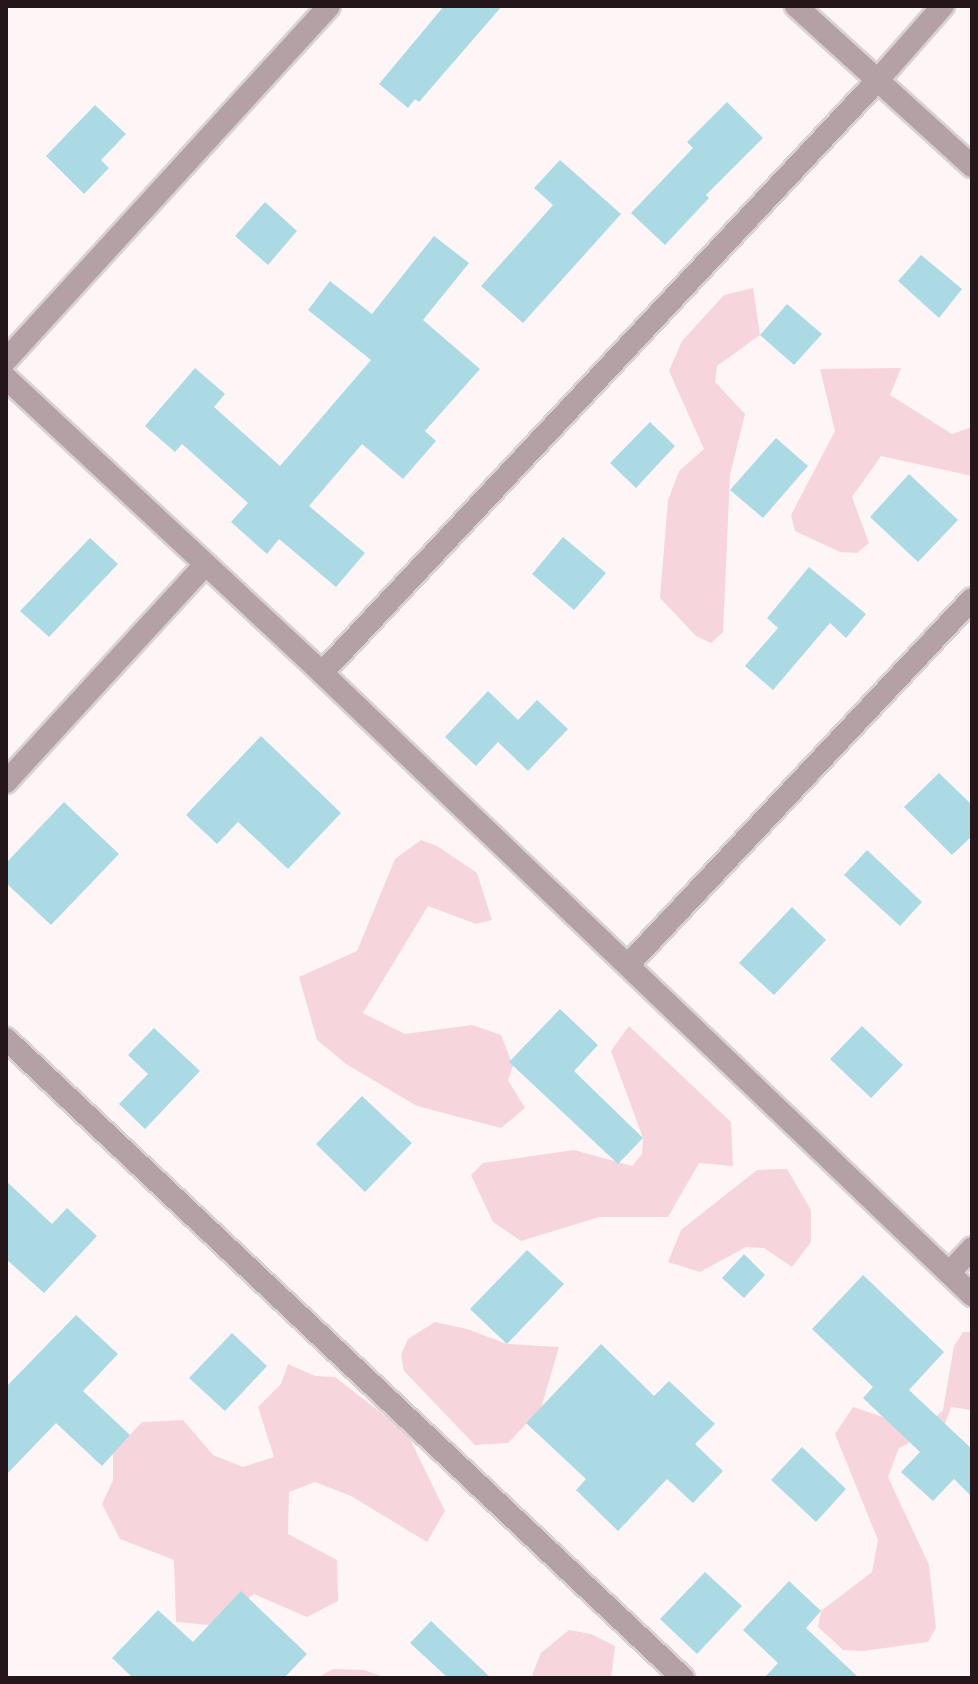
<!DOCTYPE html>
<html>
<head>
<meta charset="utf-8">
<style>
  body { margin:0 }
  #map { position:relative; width:978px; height:1684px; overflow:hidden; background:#fef5f7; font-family:Spectral,serif }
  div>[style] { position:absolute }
  .green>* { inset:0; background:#f6d5dd }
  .building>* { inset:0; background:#acdae4 }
  .roads { filter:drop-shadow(2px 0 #dbd1d4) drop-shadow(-2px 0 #dbd1d4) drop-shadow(0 2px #dbd1d4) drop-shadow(0 -2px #dbd1d4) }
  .minor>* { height:22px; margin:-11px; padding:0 11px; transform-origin:11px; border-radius:11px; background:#b3a1a6 }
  span { translate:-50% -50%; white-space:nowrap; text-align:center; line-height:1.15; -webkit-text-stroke:8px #fef5f7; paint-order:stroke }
  .frame { position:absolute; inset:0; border:8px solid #24161a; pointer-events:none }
</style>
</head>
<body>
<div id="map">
  <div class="green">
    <div style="clip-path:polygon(753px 288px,760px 335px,717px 366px,715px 382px,745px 414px,730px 475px,723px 632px,711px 643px,696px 636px,660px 598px,668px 500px,679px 471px,704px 449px,669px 371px,682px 341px,724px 295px)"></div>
    <div style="clip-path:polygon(901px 368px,890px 395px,952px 434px,972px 427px,972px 476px,881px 456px,852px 497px,869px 543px,857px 553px,840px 552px,795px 531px,791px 515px,835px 431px,820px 369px)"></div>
    <div style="clip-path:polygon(421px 840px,437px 846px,477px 873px,492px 920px,476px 924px,428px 906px,363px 1013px,405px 1034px,472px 1025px,501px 1035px,513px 1066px,508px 1080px,525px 1108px,501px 1128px,417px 1106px,346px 1064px,317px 1040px,299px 977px,357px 951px,395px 859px)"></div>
    <div style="clip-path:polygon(629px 1026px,731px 1122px,733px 1166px,699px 1163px,668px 1217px,599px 1217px,521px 1241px,493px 1222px,471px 1175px,483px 1163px,574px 1150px,632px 1166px,642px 1154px,643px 1138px,611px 1051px)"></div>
    <div style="clip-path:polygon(787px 1169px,811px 1210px,811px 1242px,792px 1267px,764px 1248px,746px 1247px,700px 1272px,668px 1262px,681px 1230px,757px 1170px)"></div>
    <div style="clip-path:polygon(435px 1322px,467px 1329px,507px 1344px,559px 1347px,541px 1408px,508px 1443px,475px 1445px,404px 1371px,401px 1355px,408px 1339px)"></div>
    <div style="clip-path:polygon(963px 1332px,972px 1332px,972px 1410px,951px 1407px,945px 1424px,899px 1448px,888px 1477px,929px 1565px,936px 1628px,928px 1642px,863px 1651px,843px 1650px,818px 1627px,821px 1611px,872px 1572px,878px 1540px,835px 1434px,853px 1407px,883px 1417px,932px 1421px,943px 1410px,954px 1346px)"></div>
    <div style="clip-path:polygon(288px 1364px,315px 1376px,335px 1377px,407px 1433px,445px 1511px,427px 1542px,351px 1496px,315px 1482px,289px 1492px,288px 1534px,337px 1560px,338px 1601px,307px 1617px,254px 1594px,210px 1625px,176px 1622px,174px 1560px,120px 1539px,102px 1504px,113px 1480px,113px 1453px,142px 1422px,183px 1420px,213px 1455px,243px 1467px,274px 1457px,258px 1407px,281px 1384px)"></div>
    <div style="clip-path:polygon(569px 1630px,591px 1634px,615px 1646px,611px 1678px,536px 1678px,532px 1675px,541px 1653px)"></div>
    <div style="clip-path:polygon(333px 1669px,364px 1670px,383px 1677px,317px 1678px)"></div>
  </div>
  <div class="building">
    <div style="clip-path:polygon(444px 6px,502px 6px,419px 102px,415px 99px,408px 108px,379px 84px)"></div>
    <div style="clip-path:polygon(727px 102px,763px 138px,706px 195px,709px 198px,665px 245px,631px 213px,693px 148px,687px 142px)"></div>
    <div style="clip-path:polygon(95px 105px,126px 134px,101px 160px,109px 168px,84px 194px,46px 156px)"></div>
    <div style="clip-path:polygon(560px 160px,621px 214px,523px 323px,481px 286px,553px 205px,534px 188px)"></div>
    <div style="clip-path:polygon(265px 202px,297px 231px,268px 265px,235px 236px)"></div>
    <div style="clip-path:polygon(434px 236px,469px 263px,423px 320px,480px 369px,425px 431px,436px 441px,403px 479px,362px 444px,309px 506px,365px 553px,336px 587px,279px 539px,267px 554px,231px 522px,248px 503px,182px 444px,175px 452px,145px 426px,195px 368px,225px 394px,214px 407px,280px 466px,371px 360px,308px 310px,330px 281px,372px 314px)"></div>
    <div style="clip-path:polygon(921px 255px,962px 289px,939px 318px,898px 281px)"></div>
    <div style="clip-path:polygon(787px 304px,822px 334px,794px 365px,760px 335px)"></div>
    <div style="clip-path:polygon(650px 422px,675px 446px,636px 488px,610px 463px)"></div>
    <div style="clip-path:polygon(776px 438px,808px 466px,763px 518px,730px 490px)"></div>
    <div style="clip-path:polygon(909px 474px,958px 520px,918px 562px,870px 517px)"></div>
    <div style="clip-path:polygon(563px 537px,606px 573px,574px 610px,532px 574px)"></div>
    <div style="clip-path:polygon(90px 538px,118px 564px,49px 637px,20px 611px)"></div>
    <div style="clip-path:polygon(809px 567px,866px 614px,846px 638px,830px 623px,773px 690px,745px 666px,778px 628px,767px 618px)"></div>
    <div style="clip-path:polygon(488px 691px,518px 720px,537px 700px,568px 729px,528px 771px,498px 742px,476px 766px,445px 737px)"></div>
    <div style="clip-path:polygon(261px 736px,341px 813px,288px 869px,238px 822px,217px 844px,186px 815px)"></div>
    <div style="clip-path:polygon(939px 773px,972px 805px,972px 836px,952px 855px,904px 807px)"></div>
    <div style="clip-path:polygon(64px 802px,119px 854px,51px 925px,6px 883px,6px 863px)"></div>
    <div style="clip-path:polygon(867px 850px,922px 902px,900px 926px,844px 875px)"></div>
    <div style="clip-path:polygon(792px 907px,826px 940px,774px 995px,739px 963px)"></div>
    <div style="clip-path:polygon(560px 1009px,598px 1045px,574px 1071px,643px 1138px,618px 1164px,509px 1062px)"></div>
    <div style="clip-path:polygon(862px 1026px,903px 1065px,871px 1098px,830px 1059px)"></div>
    <div style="clip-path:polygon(154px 1028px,200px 1071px,145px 1129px,119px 1104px,148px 1074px,128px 1055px)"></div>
    <div style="clip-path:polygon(362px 1096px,412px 1143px,365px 1192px,316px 1144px)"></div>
    <div style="clip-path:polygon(6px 1181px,52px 1224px,67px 1208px,97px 1236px,44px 1293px,6px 1259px)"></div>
    <div style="clip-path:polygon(527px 1250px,564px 1284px,507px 1344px,470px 1309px)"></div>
    <div style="clip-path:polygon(744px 1254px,765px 1275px,744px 1298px,722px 1278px)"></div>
    <div style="clip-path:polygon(863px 1275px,944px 1352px,909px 1390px,972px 1449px,972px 1497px,954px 1479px,933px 1501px,901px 1472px,920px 1452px,863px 1398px,873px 1387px,812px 1329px)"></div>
    <div style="clip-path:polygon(76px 1315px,118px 1354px,83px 1391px,130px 1435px,102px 1466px,56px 1423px,6px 1475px,6px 1387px)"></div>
    <div style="clip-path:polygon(232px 1333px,267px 1366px,225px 1411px,189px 1378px)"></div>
    <div style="clip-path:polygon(601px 1344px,654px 1396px,669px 1381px,715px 1424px,695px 1444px,723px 1471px,693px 1503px,667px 1479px,618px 1531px,576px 1490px,586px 1479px,526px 1423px)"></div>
    <div style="clip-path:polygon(802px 1447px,846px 1489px,816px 1522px,771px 1480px)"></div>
    <div style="clip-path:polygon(705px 1572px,742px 1606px,697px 1654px,660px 1619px)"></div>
    <div style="clip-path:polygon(789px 1581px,821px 1611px,806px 1628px,859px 1678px,764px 1678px,778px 1663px,743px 1630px)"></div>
    <div style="clip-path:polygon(241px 1591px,307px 1654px,284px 1678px,133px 1678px,112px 1658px,158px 1610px,193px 1642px)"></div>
    <div style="clip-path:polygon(431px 1621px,491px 1678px,448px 1678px,410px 1643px)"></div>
  </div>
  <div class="roads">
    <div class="minor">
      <div style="left:796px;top:6px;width:238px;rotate:42.3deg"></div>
      <div style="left:6px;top:360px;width:479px;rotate:-47.6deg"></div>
      <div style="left:6px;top:378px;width:432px;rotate:43deg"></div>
      <div style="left:322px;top:673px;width:900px;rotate:43.74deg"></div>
      <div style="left:322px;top:673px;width:811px;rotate:-46.85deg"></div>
      <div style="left:877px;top:81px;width:100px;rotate:-48.7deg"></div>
      <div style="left:6px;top:782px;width:294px;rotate:-47.5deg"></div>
      <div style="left:628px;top:965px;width:502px;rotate:-46.77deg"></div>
      <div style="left:6px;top:1039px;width:931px;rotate:43.35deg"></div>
      <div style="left:949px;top:1273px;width:34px;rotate:-47deg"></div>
    </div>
  </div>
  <div class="frame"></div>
</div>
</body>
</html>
